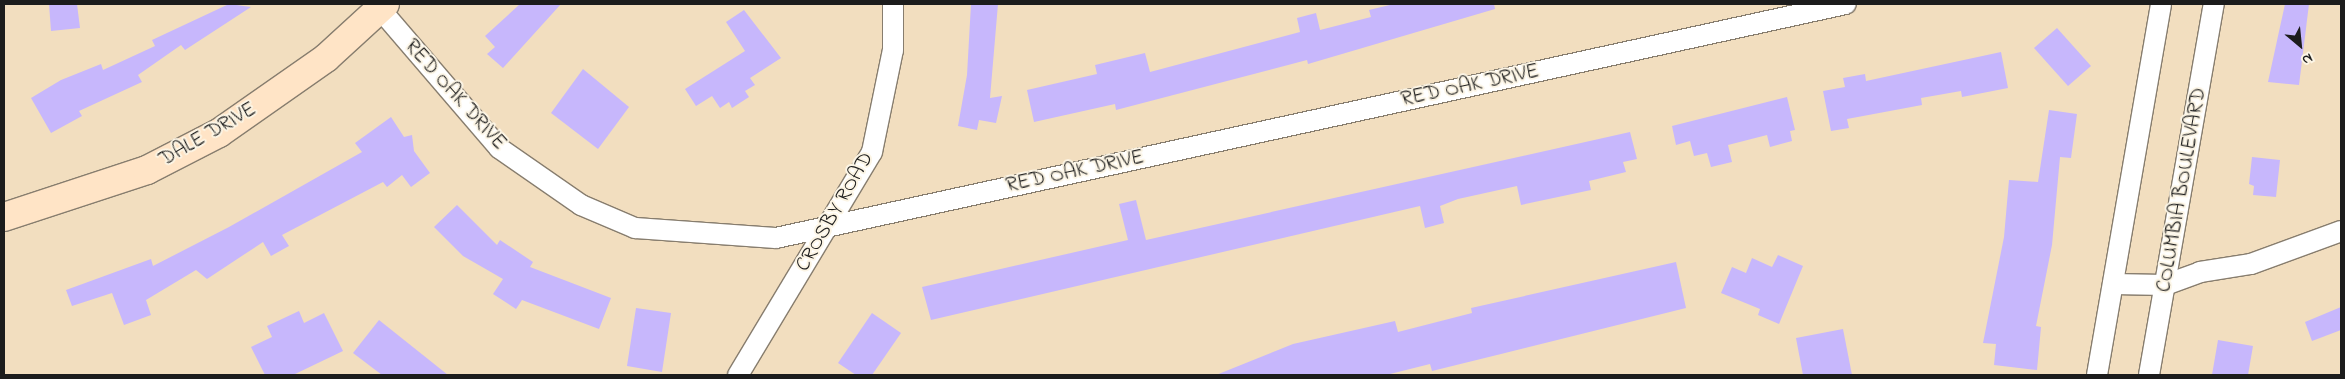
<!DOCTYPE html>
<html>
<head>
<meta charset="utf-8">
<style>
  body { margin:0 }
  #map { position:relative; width:2345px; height:379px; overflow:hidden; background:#f2debf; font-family:"Indie Flower",sans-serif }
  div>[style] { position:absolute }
  .building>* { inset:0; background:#c7b7fc }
  .roads { filter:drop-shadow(1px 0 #877d6e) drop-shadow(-1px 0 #877d6e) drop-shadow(0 1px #877d6e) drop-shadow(0 -1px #877d6e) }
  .street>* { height:20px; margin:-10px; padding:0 10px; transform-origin:10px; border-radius:10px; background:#fff }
  .secondary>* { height:28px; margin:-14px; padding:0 14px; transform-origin:14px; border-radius:14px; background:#ffe4c6 }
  span { translate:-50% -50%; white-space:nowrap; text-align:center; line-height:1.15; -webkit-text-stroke:4px #fcf5e5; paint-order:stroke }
  .street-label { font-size:21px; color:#1c1c1c }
  .frame { position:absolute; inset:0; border:5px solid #1c1c1c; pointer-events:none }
  .north { position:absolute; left:2275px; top:20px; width:50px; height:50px; -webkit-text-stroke:4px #fcf5e5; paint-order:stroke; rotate:152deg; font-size:14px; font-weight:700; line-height:20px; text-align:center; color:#1c1c1c }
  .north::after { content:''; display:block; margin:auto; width:18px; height:22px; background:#1c1c1c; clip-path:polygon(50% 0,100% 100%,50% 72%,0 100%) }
</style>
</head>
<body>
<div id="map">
  <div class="building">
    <div style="clip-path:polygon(49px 4px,77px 4px,80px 28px,51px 31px)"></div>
    <div style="clip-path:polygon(229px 4px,251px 7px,185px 50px,181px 45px,138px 75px,142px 82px,79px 111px,82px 116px,51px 133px,31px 98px,61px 80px,101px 64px,103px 70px,155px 46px,152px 40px)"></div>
    <div style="clip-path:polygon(520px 4px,561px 4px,503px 68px,487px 54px,495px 47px,485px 36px)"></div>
    <div style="clip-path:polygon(971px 4px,998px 4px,990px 98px,1002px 96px,996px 123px,979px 120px,977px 130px,958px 126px,967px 75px)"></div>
    <div style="clip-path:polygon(1394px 4px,1494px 4px,1495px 9px,1308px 64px,1307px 60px,1116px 110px,1115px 104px,1034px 122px,1027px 90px,1097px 74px,1095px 65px,1145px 53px,1150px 72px,1300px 32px,1297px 18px,1316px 13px,1320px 30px,1371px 17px,1369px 10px)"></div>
    <div style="clip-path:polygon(2285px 4px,2309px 4px,2299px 85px,2268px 82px)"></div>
    <div style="clip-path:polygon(744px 10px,781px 58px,750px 78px,755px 85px,745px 91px,749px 97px,732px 108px,729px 102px,720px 108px,712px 96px,696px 106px,685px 89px,745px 51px,726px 22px)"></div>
    <div style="clip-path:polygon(2057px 28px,2091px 66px,2068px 86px,2034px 48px)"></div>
    <div style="clip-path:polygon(2001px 52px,2008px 88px,1962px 97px,1961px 91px,1921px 98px,1922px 105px,1847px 119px,1849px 128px,1831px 131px,1823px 91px,1845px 87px,1843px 78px,1865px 74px,1866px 81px)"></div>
    <div style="clip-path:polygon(583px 69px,629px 107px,598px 149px,551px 113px)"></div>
    <div style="clip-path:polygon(1787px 97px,1795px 130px,1790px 131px,1792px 141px,1770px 147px,1767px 135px,1728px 145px,1732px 162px,1711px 167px,1707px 153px,1694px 156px,1690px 141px,1676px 145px,1672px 126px)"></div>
    <div style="clip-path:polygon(2049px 110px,2077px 114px,2071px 158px,2060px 157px,2052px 245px,2036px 326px,2041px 327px,2037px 370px,1994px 365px,1996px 344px,1983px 343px,2004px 237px,2009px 180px,2038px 182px)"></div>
    <div style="clip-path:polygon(391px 117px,404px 137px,412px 135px,414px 151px,430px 173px,411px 187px,402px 175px,387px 187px,383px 182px,282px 235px,289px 246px,271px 256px,263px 242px,207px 279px,196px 270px,146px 300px,151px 315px,124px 325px,112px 293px,72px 306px,66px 290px,151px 259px,153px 266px,229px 227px,362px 152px,355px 143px)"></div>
    <div style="clip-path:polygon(1630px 132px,1637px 159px,1623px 162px,1626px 172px,1589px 181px,1591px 190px,1521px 205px,1517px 186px,1458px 199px,1440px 206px,1444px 223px,1425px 228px,1420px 206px,931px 320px,922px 287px,1128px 240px,1119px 204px,1136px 200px,1146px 240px)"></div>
    <div style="clip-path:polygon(2252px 157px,2280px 160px,2276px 197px,2253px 195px,2254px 186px,2249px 184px)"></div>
    <div style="clip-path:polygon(457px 205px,497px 245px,500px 240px,533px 262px,530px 267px,611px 298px,599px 329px,522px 300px,516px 309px,493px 294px,503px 279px,463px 256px,434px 227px)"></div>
    <div style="clip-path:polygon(1778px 255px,1803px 266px,1779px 324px,1758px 315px,1760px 309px,1721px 293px,1732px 267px,1746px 273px,1752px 258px,1772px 267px)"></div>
    <div style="clip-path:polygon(1676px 262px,1686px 308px,1501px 354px,1432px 371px,1430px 364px,1386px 375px,1216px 375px,1293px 344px,1395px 321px,1398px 332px,1472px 313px,1471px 308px)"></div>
    <div style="clip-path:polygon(2341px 307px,2341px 330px,2312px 341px,2305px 322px)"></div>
    <div style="clip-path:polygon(636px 308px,671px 313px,662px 372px,627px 366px)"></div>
    <div style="clip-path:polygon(299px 311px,304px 323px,324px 313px,343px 351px,293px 375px,265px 375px,251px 347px,272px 337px,267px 326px)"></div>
    <div style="clip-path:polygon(872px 313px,901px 333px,872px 375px,856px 375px,838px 363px)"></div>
    <div style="clip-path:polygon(379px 320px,448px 375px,382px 375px,353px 353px)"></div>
    <div style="clip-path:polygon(1843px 329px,1852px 375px,1803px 375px,1796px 338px)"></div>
    <div style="clip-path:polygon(2218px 340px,2253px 346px,2248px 375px,2212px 375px)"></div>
  </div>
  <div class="roads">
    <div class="street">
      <div style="left:380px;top:9px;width:183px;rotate:49.4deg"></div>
      <div style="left:499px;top:148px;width:100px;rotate:34.8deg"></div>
      <div style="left:581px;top:205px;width:59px;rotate:23.1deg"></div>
      <div style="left:635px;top:228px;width:141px;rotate:4.1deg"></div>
      <div style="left:776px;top:238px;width:1095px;rotate:-12.34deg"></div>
      <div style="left:2113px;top:284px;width:52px;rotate:1.1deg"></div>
      <div style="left:2165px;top:285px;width:37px;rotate:-20deg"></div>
      <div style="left:2200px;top:272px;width:52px;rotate:-8.9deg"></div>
      <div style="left:2251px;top:264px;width:96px;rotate:-20.1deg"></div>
      <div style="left:738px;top:375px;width:260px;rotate:-59deg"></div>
      <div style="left:872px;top:152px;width:104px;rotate:-78.4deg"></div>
      <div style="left:893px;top:50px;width:46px;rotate:-90deg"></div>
      <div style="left:2097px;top:375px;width:376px;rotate:-80.2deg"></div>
      <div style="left:2149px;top:375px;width:377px;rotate:-80.1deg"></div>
    </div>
    <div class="secondary">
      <div style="left:4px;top:217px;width:151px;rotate:-18.2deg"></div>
      <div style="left:147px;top:170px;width:81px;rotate:-27.2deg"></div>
      <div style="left:219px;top:133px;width:131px;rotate:-35deg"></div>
      <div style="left:326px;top:58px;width:80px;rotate:-42.5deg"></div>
    </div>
  </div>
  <div class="street-label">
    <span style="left:1470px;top:86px;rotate:-12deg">RED OAK DRIVE</span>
    <span style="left:455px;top:95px;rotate:48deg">RED OAK DRIVE</span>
    <span style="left:208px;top:135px;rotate:-30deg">DALE DRIVE</span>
    <span style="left:1075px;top:172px;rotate:-12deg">RED OAK DRIVE</span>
    <span style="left:2182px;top:190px;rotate:-80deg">COLUMBIA BOULEVARD</span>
    <span style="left:835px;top:212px;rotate:-60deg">CROSBY ROAD</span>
  </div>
  <div class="frame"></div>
  <div class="north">N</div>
</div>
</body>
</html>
